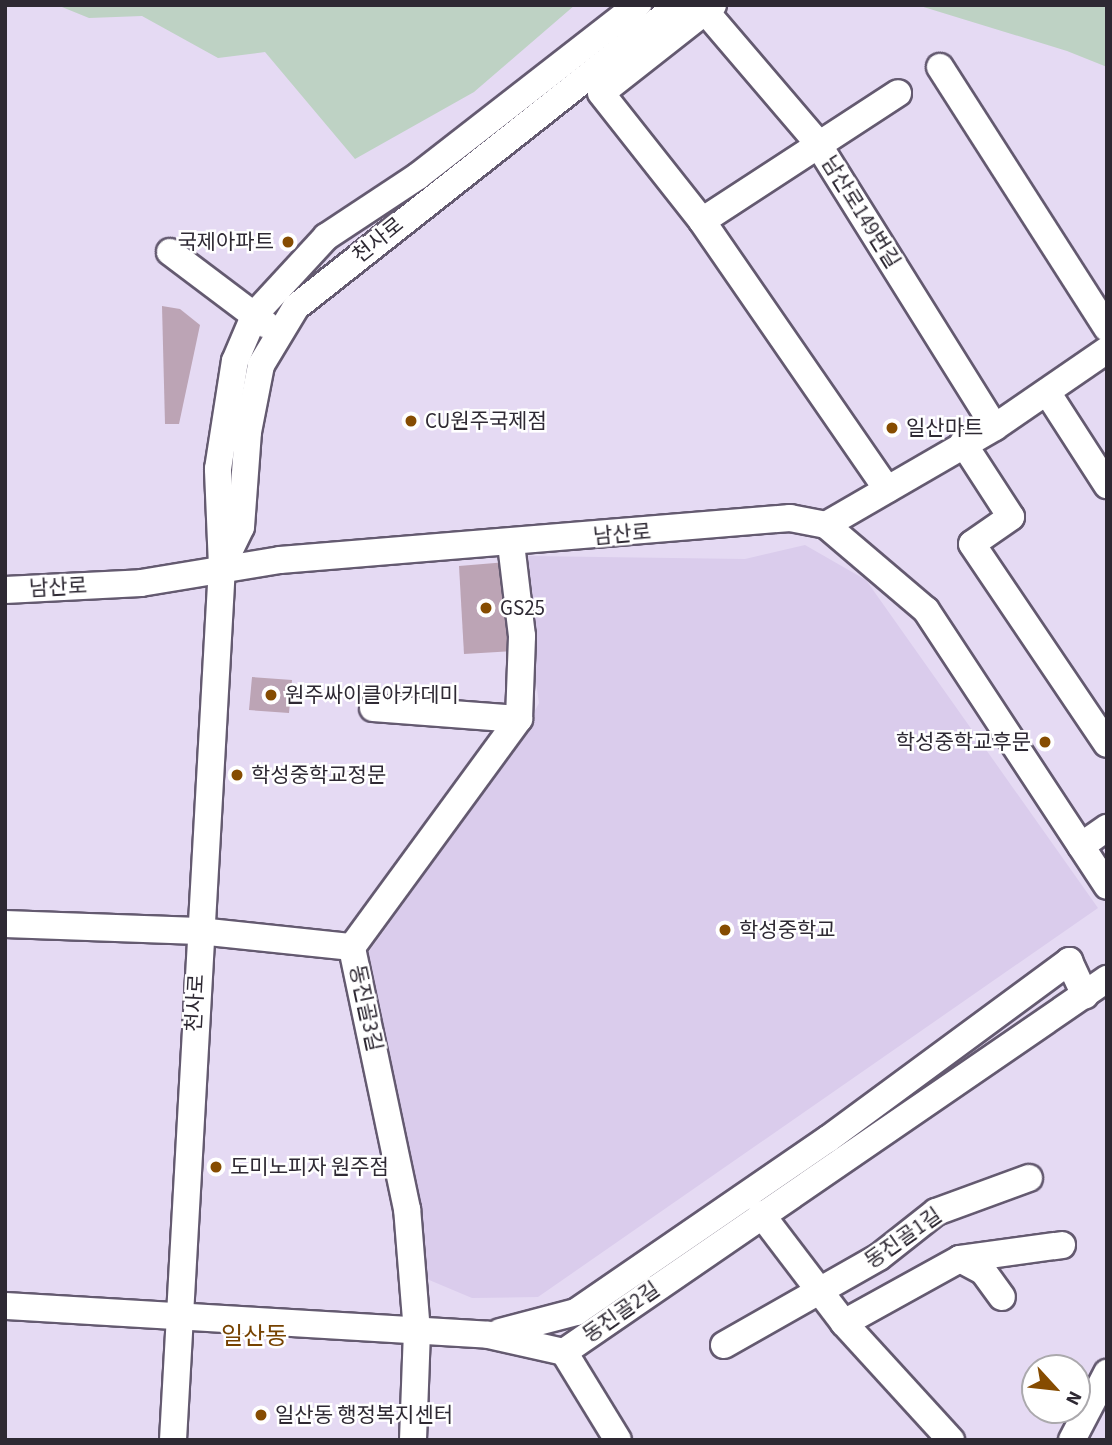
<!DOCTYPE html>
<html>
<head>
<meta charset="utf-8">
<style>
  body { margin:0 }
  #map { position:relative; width:1112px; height:1445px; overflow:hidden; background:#e5daf3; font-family:"Source Sans 3","Noto Sans KR",sans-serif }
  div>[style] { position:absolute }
  .built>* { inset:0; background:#daccec }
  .green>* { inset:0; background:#bed2c4 }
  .building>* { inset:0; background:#bca4b5 }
  .roads { filter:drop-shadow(2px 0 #645a70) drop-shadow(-2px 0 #645a70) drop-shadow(0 2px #645a70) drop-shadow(0 -2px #645a70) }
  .minor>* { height:26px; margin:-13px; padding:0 13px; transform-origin:13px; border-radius:13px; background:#fff }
  .dots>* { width:19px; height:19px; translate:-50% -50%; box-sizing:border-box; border:4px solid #fff; border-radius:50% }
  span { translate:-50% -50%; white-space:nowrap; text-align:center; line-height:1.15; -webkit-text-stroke:5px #fff; paint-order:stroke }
  .street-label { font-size:21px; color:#2e2933 }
  .poi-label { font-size:21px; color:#2e2933 }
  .right { translate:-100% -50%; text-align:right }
  .left { translate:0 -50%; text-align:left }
  .quarter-label { font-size:24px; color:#764200 }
  .frame { position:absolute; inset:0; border:7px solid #2e2933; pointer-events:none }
  .north { position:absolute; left:1021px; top:1354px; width:70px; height:70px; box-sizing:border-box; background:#fff; border:2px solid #aba9ad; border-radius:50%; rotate:117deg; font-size:19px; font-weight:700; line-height:28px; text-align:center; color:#2e2933 }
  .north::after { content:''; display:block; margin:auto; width:24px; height:32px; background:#864c01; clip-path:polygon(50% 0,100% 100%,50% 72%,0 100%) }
</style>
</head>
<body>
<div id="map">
  <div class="built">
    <div style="clip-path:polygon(805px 545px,866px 580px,1098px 908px,538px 1297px,472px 1298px,415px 1274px,368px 953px,514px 750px,539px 703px,527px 620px,528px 556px,745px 559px)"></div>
  </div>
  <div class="green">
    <div style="clip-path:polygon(57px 5px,575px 5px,474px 92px,355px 159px,265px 52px,218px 58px,142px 16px,89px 18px)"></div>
    <div style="clip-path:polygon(917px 5px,1107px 5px,1107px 67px,1067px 51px)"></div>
  </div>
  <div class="building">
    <div style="clip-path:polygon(162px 306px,180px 309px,200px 325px,179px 424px,165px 424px)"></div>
    <div style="clip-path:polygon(507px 562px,514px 651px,464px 654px,459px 566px)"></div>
    <div style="clip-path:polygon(252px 677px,292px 680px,289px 713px,249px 710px)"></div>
  </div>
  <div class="roads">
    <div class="minor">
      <div style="left:713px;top:5px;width:142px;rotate:141.8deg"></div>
      <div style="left:601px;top:93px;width:163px;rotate:51.7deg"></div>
      <div style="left:702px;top:221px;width:326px;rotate:55.4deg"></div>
      <div style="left:706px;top:12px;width:170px;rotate:49.5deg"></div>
      <div style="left:816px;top:141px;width:337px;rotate:58deg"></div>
      <div style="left:940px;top:67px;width:310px;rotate:57.4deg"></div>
      <div style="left:702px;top:221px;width:234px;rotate:-33.1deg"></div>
      <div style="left:170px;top:252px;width:121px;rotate:37deg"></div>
      <div style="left:1047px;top:392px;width:111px;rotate:57.2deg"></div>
      <div style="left:963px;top:443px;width:88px;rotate:57deg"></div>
      <div style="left:1011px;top:517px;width:47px;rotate:145.3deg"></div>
      <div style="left:972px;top:544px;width:241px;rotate:56deg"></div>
      <div style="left:826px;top:525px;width:195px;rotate:-30.1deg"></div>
      <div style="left:995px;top:427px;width:136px;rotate:-34.5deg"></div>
      <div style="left:222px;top:566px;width:43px;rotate:-64deg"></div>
      <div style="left:241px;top:527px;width:95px;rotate:-85.8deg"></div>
      <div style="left:248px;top:432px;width:68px;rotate:-79deg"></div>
      <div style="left:261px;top:365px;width:68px;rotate:-58.9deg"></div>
      <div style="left:296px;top:307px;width:487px;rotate:-38.3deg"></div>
      <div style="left:5px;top:590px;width:136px;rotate:-2.9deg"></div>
      <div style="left:141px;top:583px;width:141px;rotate:-9.4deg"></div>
      <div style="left:280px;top:560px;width:512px;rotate:-4.71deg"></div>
      <div style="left:790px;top:518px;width:37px;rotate:11deg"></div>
      <div style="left:826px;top:525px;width:131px;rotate:40.4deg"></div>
      <div style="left:926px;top:610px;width:330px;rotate:56.7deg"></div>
      <div style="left:373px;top:708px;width:146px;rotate:4.3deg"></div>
      <div style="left:1081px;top:846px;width:32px;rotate:-35deg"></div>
      <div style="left:5px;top:924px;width:194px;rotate:2.1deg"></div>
      <div style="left:199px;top:931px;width:154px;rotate:6deg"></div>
      <div style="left:761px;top:1214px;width:137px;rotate:52.7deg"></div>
      <div style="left:844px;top:1323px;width:159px;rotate:47.6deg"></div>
      <div style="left:960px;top:1259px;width:26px;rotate:28deg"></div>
      <div style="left:983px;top:1271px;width:32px;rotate:54deg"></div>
      <div style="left:5px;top:1306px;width:484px;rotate:3.4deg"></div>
      <div style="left:488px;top:1335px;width:78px;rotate:12.6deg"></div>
      <div style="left:564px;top:1352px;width:659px;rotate:-34.49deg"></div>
      <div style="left:844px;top:1323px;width:132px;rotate:-28.9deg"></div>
      <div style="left:960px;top:1259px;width:103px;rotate:-7.8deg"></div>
      <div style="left:500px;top:1332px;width:79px;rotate:-14.7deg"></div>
      <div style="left:576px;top:1312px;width:306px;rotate:-34.5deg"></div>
      <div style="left:828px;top:1139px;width:300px;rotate:-36.4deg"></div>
      <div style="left:1069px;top:961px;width:38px;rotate:65deg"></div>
      <div style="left:724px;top:1345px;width:178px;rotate:-29.6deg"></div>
      <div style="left:879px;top:1257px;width:73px;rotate:-38.3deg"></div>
      <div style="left:936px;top:1212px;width:99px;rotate:-20.1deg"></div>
      <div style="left:564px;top:1352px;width:103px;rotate:58.5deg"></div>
      <div style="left:173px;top:1440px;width:875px;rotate:-86.79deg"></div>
      <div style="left:222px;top:566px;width:97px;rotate:-92.4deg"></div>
      <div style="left:218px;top:469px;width:109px;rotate:-81.1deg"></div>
      <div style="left:235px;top:361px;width:51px;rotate:-66.9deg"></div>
      <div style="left:255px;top:314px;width:105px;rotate:-47.3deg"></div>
      <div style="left:326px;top:237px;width:110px;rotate:-33.5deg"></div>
      <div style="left:418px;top:176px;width:279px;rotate:-37.9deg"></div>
      <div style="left:413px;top:1440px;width:108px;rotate:-87.9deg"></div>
      <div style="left:417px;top:1332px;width:123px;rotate:-94.6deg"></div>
      <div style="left:407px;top:1209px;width:268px;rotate:-101.9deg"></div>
      <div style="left:352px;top:947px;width:283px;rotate:-53.8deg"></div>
      <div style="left:519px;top:719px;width:83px;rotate:-87.9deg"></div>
      <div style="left:522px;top:636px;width:93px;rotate:-96.8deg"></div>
      <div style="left:1072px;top:1440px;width:76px;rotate:-62.4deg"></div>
    </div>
  </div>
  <div class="dots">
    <div style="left:288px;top:242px;background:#864c01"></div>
    <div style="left:411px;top:421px;background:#864c01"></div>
    <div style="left:892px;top:428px;background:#864c01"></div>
    <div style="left:486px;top:608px;background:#864c01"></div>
    <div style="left:271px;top:695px;background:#864c01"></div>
    <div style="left:1045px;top:742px;background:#864c01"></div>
    <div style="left:237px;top:775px;background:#864c01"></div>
    <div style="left:725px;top:930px;background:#864c01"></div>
    <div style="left:216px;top:1167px;background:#864c01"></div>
    <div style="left:261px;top:1415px;background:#864c01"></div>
  </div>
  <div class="street-label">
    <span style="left:861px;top:212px;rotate:58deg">남산로149번길</span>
    <span style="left:378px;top:240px;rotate:-39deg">천사로</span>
    <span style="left:622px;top:534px;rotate:-5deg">남산로</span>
    <span style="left:58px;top:587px;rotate:-3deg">남산로</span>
    <span style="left:195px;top:1003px;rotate:-87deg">천사로</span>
    <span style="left:366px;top:1008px;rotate:78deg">동진골3길</span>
    <span style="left:903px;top:1238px;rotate:-35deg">동진골1길</span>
    <span style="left:621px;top:1312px;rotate:-35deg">동진골2길</span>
  </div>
  <div class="poi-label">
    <span class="right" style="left:274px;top:242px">국제아파트</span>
    <span class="left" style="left:425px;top:421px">CU원주국제점</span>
    <span class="left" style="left:906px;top:428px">일산마트</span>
    <span class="left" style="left:500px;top:608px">GS25</span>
    <span class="left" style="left:285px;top:695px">원주싸이클아카데미</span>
    <span class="right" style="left:1031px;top:742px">학성중학교후문</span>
    <span class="left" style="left:251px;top:775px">학성중학교정문</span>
    <span class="left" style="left:739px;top:930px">학성중학교</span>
    <span class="left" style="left:230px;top:1167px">도미노피자 원주점</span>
    <span class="left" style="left:275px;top:1415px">일산동 행정복지센터</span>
  </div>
  <div class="quarter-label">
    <span style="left:254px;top:1337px">일산동</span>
  </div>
  <div class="frame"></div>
  <div class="north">N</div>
</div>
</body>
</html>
